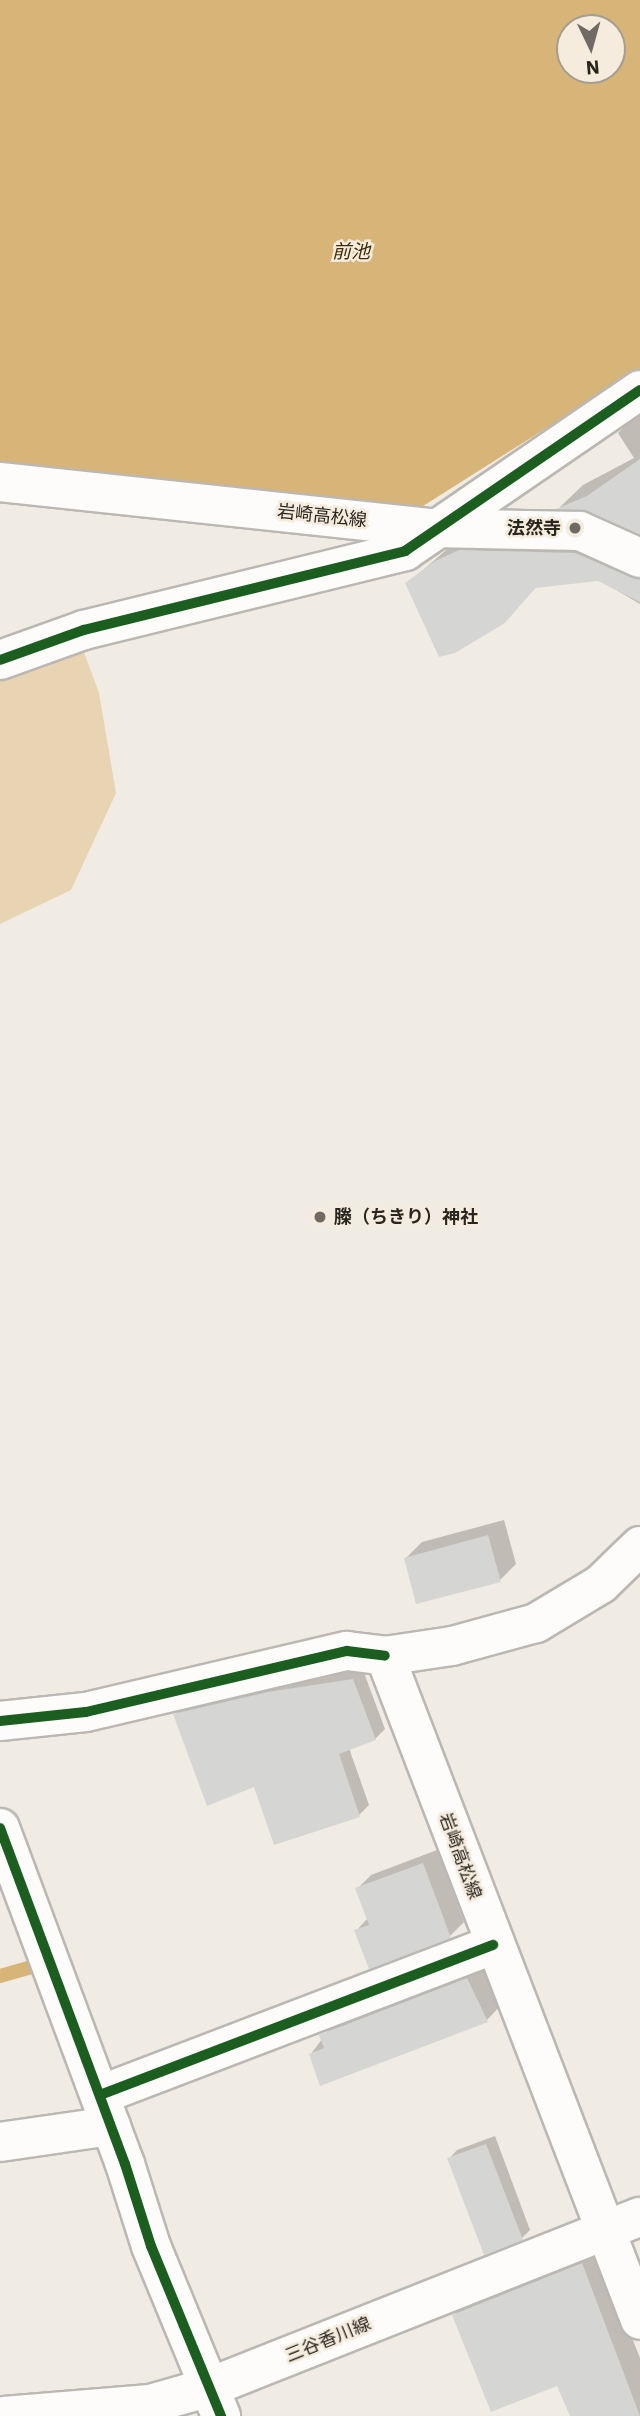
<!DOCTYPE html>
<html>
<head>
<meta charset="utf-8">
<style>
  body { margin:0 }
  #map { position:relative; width:640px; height:2416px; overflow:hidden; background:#f0ebe3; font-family:"IBM Plex Sans","Noto Sans JP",sans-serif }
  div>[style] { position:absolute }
  .green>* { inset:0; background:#e8d4b3 }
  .water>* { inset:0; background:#d7b579 }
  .shadow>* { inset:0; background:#0003 }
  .stream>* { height:14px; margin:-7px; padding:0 7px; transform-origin:7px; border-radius:7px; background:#d7b579 }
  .building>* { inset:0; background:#d5d5d4 }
  .roads { filter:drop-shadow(2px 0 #bbb7b2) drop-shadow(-2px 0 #bbb7b2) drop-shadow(0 2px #bbb7b2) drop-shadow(0 -2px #bbb7b2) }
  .minor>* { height:38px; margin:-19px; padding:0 19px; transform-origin:19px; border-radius:19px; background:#fdfcfb }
  .major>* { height:38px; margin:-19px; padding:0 19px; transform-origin:19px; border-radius:19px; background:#fdfcfb }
  .cycleway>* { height:10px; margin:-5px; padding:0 5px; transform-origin:5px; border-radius:5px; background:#1b5e20 }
  .dots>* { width:19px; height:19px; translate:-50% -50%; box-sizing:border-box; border:4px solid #f5ecde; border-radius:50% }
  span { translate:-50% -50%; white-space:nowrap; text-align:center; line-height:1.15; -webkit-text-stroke:5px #f5ecde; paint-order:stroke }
  .street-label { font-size:18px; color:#292620 }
  .poi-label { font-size:18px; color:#292620; font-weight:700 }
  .right { translate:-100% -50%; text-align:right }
  .left { translate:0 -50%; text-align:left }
  .water-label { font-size:19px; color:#402d08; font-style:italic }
  .north { position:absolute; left:556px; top:14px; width:70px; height:70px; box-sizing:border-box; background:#f5ecde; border:2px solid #a39d92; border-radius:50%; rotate:175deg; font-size:19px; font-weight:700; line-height:28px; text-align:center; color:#292620 }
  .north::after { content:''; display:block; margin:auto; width:24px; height:32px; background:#6f6b64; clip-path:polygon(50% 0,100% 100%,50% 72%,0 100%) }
</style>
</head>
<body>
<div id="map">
  <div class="green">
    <div style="clip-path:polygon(82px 647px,99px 693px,116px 793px,71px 890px,0 924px,0 676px)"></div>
  </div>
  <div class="water">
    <div style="clip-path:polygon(evenodd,0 0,640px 0,640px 369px,412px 513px,0 467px,0 0,570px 28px,612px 28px,612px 70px,570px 70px,570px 28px)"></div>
  </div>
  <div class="shadow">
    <div style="clip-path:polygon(640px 411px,640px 532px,589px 509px,560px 507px,583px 485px,634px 458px,618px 433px)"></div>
    <div style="clip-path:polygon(461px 537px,640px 545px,640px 604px,599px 580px,538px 585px,504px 622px,407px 584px)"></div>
    <div style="clip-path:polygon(504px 1520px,516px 1564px,500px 1580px,406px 1558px,422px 1542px)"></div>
    <div style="clip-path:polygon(363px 1670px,385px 1729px,375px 1739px,349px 1748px,369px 1805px,359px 1815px,255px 1785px,175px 1715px,185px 1705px,279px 1683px)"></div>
    <div style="clip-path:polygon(437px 1850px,464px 1922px,450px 1936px,370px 1967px,356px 1931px,368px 1918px,357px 1889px,371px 1875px)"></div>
    <div style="clip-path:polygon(482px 1965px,501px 2005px,487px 2020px,311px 2054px,336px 2020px)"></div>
    <div style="clip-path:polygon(495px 2136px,530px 2230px,522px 2238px,449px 2159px,457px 2150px)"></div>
    <div style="clip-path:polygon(597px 2250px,640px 2358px,640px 2416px,571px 2416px,558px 2384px,454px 2315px,469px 2300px)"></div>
  </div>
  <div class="stream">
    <div style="left:0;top:1976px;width:41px;rotate:-15.8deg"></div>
  </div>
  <div class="building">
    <div style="clip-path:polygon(640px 459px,640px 534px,588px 511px,556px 509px,587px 496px)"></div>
    <div style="clip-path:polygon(459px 550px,575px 553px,640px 579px,640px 602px,598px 581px,535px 588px,505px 623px,455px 653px,439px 657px,405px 583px,435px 561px)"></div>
    <div style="clip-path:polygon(488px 1535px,501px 1582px,416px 1604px,404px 1558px)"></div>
    <div style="clip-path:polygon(353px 1679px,376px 1740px,339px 1754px,360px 1817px,274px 1845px,254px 1787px,207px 1806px,173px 1714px,268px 1692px)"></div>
    <div style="clip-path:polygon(423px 1863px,451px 1938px,369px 1969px,354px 1930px,369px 1925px,355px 1888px)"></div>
    <div style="clip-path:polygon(467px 1978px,488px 2022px,320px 2086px,309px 2054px,324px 2048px,319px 2035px)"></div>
    <div style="clip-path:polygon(486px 2144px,523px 2240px,484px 2255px,447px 2158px)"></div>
    <div style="clip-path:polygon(582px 2263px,640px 2416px,570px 2416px,557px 2386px,491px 2412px,452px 2315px)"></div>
  </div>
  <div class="roads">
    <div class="minor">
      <div style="left:0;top:660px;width:89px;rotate:-19.7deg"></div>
      <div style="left:84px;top:630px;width:331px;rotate:-13.8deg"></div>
      <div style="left:405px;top:551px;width:285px;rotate:-34.4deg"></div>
      <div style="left:0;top:1721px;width:86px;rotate:-6deg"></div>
      <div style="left:86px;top:1712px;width:268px;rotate:-13.2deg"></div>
      <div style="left:347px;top:1651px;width:38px;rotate:7deg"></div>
      <div style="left:0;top:1828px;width:358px;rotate:69.6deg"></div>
      <div style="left:125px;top:2164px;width:86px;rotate:72.4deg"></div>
      <div style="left:151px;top:2246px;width:184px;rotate:67.6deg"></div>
      <div style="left:100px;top:2095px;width:421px;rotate:-20.9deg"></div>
      <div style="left:0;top:2142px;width:112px;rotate:-8.2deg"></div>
    </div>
    <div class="major">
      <div style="left:0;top:482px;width:436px;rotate:6.1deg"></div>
      <div style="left:434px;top:528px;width:146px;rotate:1.2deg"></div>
      <div style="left:580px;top:531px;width:66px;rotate:24.2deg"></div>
      <div style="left:640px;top:1546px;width:54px;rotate:135.7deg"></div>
      <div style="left:601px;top:1584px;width:76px;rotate:149deg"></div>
      <div style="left:536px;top:1623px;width:87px;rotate:164.7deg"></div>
      <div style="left:452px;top:1646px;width:68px;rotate:171.5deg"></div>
      <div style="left:385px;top:1656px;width:711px;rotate:68.99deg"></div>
      <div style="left:4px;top:2416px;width:146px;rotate:-4.7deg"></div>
      <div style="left:150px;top:2404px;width:62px;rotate:-15.8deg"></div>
      <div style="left:210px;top:2387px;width:462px;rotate:-21.6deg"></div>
    </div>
  </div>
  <div class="cycleway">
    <div style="left:0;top:660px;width:89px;rotate:-19.7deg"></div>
    <div style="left:84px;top:630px;width:331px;rotate:-13.8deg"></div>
    <div style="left:405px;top:551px;width:285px;rotate:-34.4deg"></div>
    <div style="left:0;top:1721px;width:86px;rotate:-6deg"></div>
    <div style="left:86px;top:1712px;width:268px;rotate:-13.2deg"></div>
    <div style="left:347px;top:1651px;width:38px;rotate:7deg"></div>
    <div style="left:0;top:1828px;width:358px;rotate:69.6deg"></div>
    <div style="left:125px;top:2164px;width:86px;rotate:72.4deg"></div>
    <div style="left:151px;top:2246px;width:184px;rotate:67.6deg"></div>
    <div style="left:100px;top:2095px;width:421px;rotate:-20.9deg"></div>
  </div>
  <div class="dots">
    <div style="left:575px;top:528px;background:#6f6b64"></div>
    <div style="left:320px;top:1217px;background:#6f6b64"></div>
  </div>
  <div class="street-label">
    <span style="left:322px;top:516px;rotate:6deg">岩崎高松線</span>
    <span style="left:460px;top:1856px;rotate:70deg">岩崎高松線</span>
    <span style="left:328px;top:2340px;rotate:-22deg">三谷香川線</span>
  </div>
  <div class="poi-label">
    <span class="right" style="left:561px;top:528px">法然寺</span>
    <span class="left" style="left:334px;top:1217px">榺（ちきり）神社</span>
  </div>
  <div class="water-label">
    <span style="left:351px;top:252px">前池</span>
  </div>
  <div class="north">N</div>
</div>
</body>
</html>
